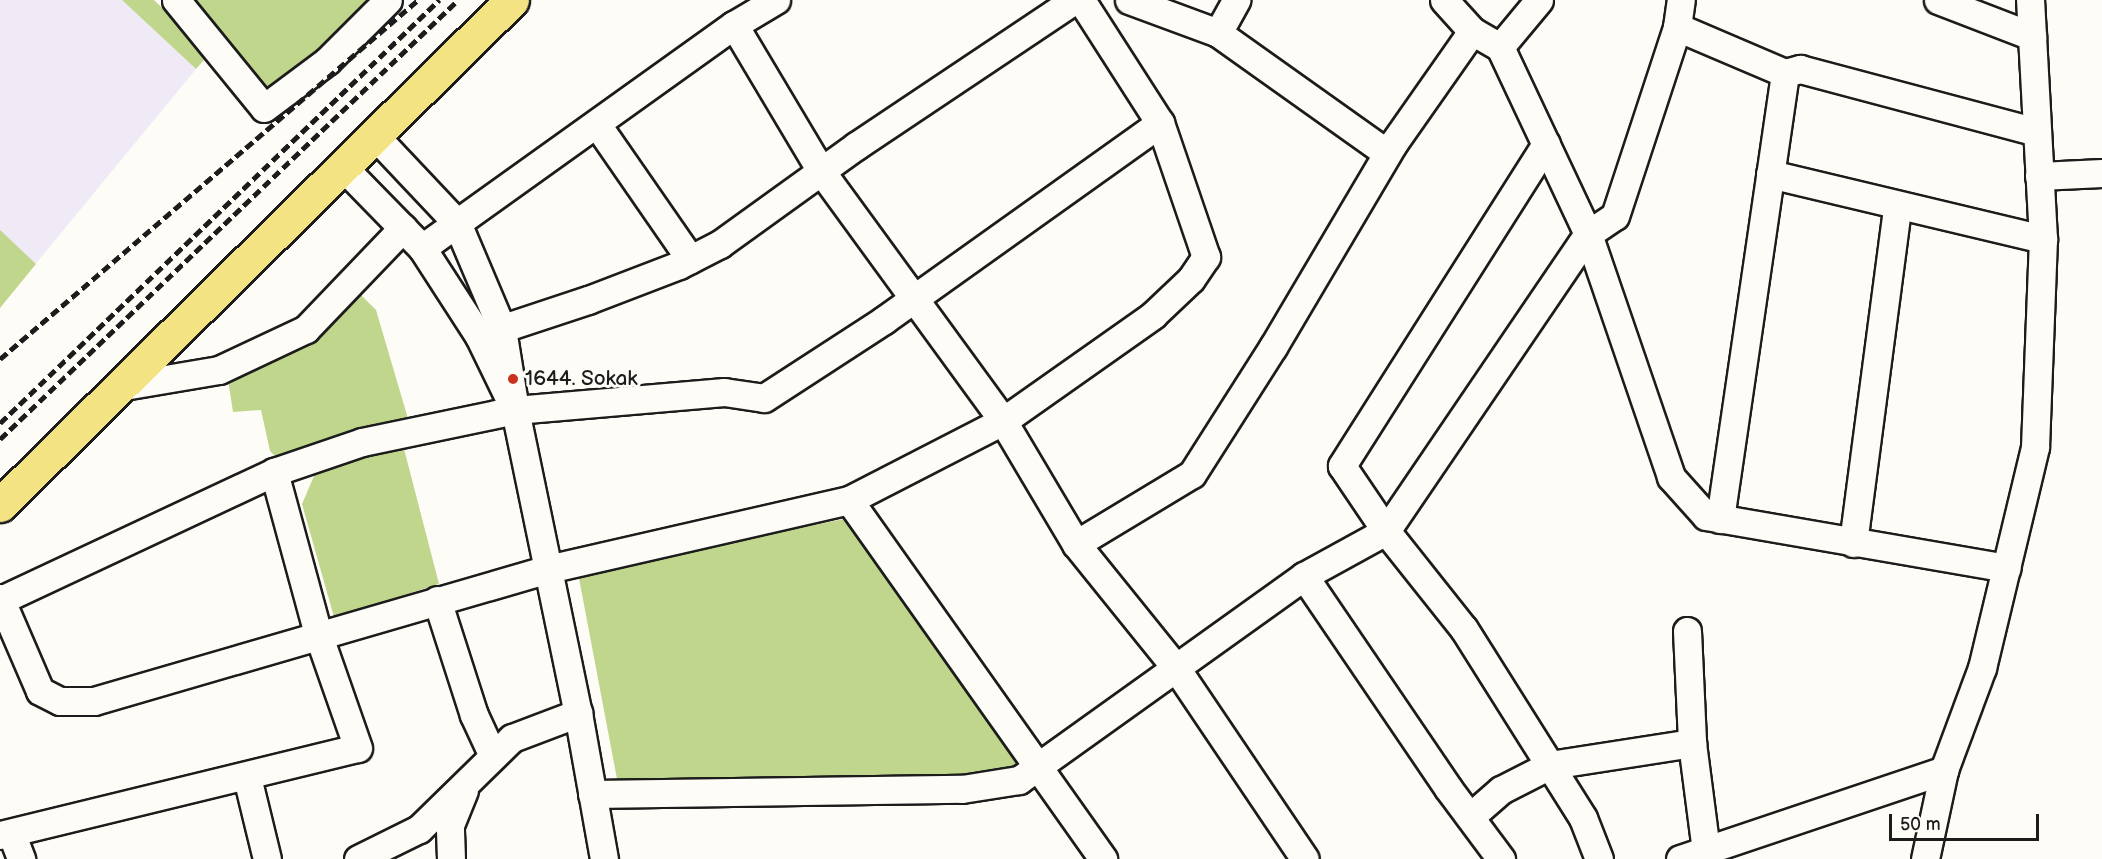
<!DOCTYPE html>
<html>
<head>
<meta charset="utf-8">
<style>
  body { margin:0 }
  #map { position:relative; width:2102px; height:859px; overflow:hidden; background:#fdfcf7; font-family:"Balsamiq Sans",sans-serif }
  div>[style] { position:absolute }
  .built>* { inset:0; background:#efeaf6 }
  .green>* { inset:0; background:#c0d68c }
  .roads { filter:drop-shadow(2px 0 #1c1c1c) drop-shadow(-2px 0 #1c1c1c) drop-shadow(0 2px #1c1c1c) drop-shadow(0 -2px #1c1c1c) }
  .minor>* { height:27px; margin:-13.5px; padding:0 13.5px; transform-origin:13.5px; border-radius:13.5px; background:#fdfcf7 }
  .major>* { height:33px; margin:-16.5px; padding:0 16.5px; transform-origin:16.5px; border-radius:16.5px; background:#f4e382 }
  .rail>* { height:4.5px; margin-top:-2.25px; transform-origin:0; background:repeating-linear-gradient(90deg,#1c1c1c 0 9px,transparent 0 13.5px) }
  .dots>* { width:16px; height:16px; translate:-50% -50%; box-sizing:border-box; border:3px solid #fdfcf7; border-radius:50% }
  span { translate:-50% -50%; white-space:nowrap; text-align:center; line-height:1.15; -webkit-text-stroke:6px #fdfcf7; paint-order:stroke }
  .poi-label { font-size:21px; color:#1c1c1c }
  .left { translate:0 -50%; text-align:left }
  .scale { position:absolute; left:1889px; top:814px; width:150px; height:27px; box-sizing:border-box; border:3px solid #1c1c1c; border-top:0; padding-left:8px; font-size:18px; line-height:21px; white-space:nowrap; color:#1c1c1c; -webkit-text-stroke:4px #fdfcf7; paint-order:stroke }
</style>
</head>
<body>
<div id="map">
  <div class="built">
    <div style="clip-path:polygon(0 0,122px 0,196px 69px,0 307px)"></div>
  </div>
  <div class="green">
    <div style="clip-path:polygon(122px 0,154px 0,200px 44px,204px 60px,196px 69px)"></div>
    <div style="clip-path:polygon(195px 0,372px 0,277px 92px,259px 88px)"></div>
    <div style="clip-path:polygon(0 230px,36px 264px,0 308px)"></div>
    <div style="clip-path:polygon(355px 289px,376px 310px,409px 422px,278px 459px,270px 451px,261px 410px,233px 412px,227px 373px)"></div>
    <div style="clip-path:polygon(403px 445px,439px 584px,334px 617px,302px 504px,317px 469px)"></div>
    <div style="clip-path:polygon(854px 517px,1020px 756px,1011px 770px,975px 777px,617px 779px,578px 573px)"></div>
  </div>
  <div class="roads">
    <div class="minor">
      <div style="left:176px;top:0;width:139px;rotate:50.8deg"></div>
      <div style="left:264px;top:108px;width:79px;rotate:-36.7deg"></div>
      <div style="left:327px;top:61px;width:86px;rotate:-45deg"></div>
      <div style="left:1129px;top:0;width:95px;rotate:20.3deg"></div>
      <div style="left:1218px;top:33px;width:207px;rotate:35.4deg"></div>
      <div style="left:1444px;top:0;width:42px;rotate:47.9deg"></div>
      <div style="left:1472px;top:31px;width:32px;rotate:30deg"></div>
      <div style="left:1500px;top:47px;width:207px;rotate:64.8deg"></div>
      <div style="left:1588px;top:234px;width:257px;rotate:71.1deg"></div>
      <div style="left:1671px;top:477px;width:52px;rotate:48.1deg"></div>
      <div style="left:1706px;top:516px;width:305px;rotate:9.8deg"></div>
      <div style="left:1938px;top:0;width:101px;rotate:21deg"></div>
      <div style="left:734px;top:25px;width:170px;rotate:59.2deg"></div>
      <div style="left:821px;top:171px;width:309px;rotate:53.9deg"></div>
      <div style="left:1003px;top:421px;width:143px;rotate:59.3deg"></div>
      <div style="left:1076px;top:544px;width:159px;rotate:51.1deg"></div>
      <div style="left:1176px;top:668px;width:230px;rotate:56deg"></div>
      <div style="left:1677px;top:27px;width:117px;rotate:23.1deg"></div>
      <div style="left:1785px;top:73px;width:16px;rotate:-15deg"></div>
      <div style="left:1800px;top:69px;width:244px;rotate:14.9deg"></div>
      <div style="left:1218px;top:33px;width:38px;rotate:-61deg"></div>
      <div style="left:1500px;top:47px;width:61px;rotate:-50.3deg"></div>
      <div style="left:598px;top:126px;width:162px;rotate:55.3deg"></div>
      <div style="left:1546px;top:144px;width:381px;rotate:122.4deg"></div>
      <div style="left:1342px;top:466px;width:78px;rotate:55.9deg"></div>
      <div style="left:1386px;top:531px;width:125px;rotate:51.5deg"></div>
      <div style="left:1464px;top:629px;width:223px;rotate:57.8deg"></div>
      <div style="left:1583px;top:818px;width:44px;rotate:68.7deg"></div>
      <div style="left:343px;top:167px;width:113px;rotate:45.7deg"></div>
      <div style="left:422px;top:248px;width:105px;rotate:57.1deg"></div>
      <div style="left:479px;top:336px;width:82px;rotate:64.1deg"></div>
      <div style="left:515px;top:410px;width:82px;rotate:-99.1deg"></div>
      <div style="left:502px;top:329px;width:115px;rotate:-113deg"></div>
      <div style="left:457px;top:223px;width:120px;rotate:-133.3deg"></div>
      <div style="left:1770px;top:174px;width:281px;rotate:13.4deg"></div>
      <div style="left:2039px;top:176px;width:63px;rotate:-2.7deg"></div>
      <div style="left:422px;top:248px;width:384px;rotate:-35.6deg"></div>
      <div style="left:734px;top:25px;width:49px;rotate:-30.8deg"></div>
      <div style="left:479px;top:336px;width:115px;rotate:-18.3deg"></div>
      <div style="left:588px;top:300px;width:97px;rotate:-21deg"></div>
      <div style="left:679px;top:265px;width:46px;rotate:-27.1deg"></div>
      <div style="left:720px;top:244px;width:168px;rotate:-35.8deg"></div>
      <div style="left:856px;top:146px;width:262px;rotate:-33.8deg"></div>
      <div style="left:124px;top:386px;width:96px;rotate:-9.6deg"></div>
      <div style="left:219px;top:370px;width:96px;rotate:-25.2deg"></div>
      <div style="left:306px;top:329px;width:140px;rotate:-46.2deg"></div>
      <div style="left:515px;top:410px;width:309px;rotate:78.3deg"></div>
      <div style="left:578px;top:713px;width:148px;rotate:79.9deg"></div>
      <div style="left:849px;top:500px;width:440px;rotate:54.7deg"></div>
      <div style="left:1720px;top:519px;width:451px;rotate:-81.7deg"></div>
      <div style="left:1853px;top:543px;width:339px;rotate:-82.5deg"></div>
      <div style="left:1076px;top:544px;width:135px;rotate:-31.1deg"></div>
      <div style="left:1192px;top:474px;width:151px;rotate:-57.5deg"></div>
      <div style="left:1273px;top:347px;width:236px;rotate:-59.4deg"></div>
      <div style="left:1393px;top:144px;width:138px;rotate:-55deg"></div>
      <div style="left:1304px;top:576px;width:256px;rotate:55.8deg"></div>
      <div style="left:1448px;top:788px;width:89px;rotate:53.3deg"></div>
      <div style="left:0;top:598px;width:101px;rotate:66.7deg"></div>
      <div style="left:40px;top:691px;width:22px;rotate:27deg"></div>
      <div style="left:60px;top:701px;width:34px"></div>
      <div style="left:94px;top:701px;width:473px;rotate:-16.2deg"></div>
      <div style="left:548px;top:569px;width:309px;rotate:-12.9deg"></div>
      <div style="left:849px;top:500px;width:173px;rotate:-27.2deg"></div>
      <div style="left:1003px;top:421px;width:184px;rotate:-35.2deg"></div>
      <div style="left:1153px;top:315px;width:52px;rotate:-43.5deg"></div>
      <div style="left:1191px;top:279px;width:27px;rotate:-56deg"></div>
      <div style="left:1206px;top:257px;width:142px;rotate:-108.9deg"></div>
      <div style="left:1160px;top:123px;width:146px;rotate:-122.7deg"></div>
      <div style="left:1px;top:600px;width:302px;rotate:-25.1deg"></div>
      <div style="left:274px;top:472px;width:93px;rotate:-18.8deg"></div>
      <div style="left:362px;top:442px;width:156px;rotate:-11.8deg"></div>
      <div style="left:515px;top:410px;width:210px;rotate:-4.9deg"></div>
      <div style="left:724px;top:392px;width:40px;rotate:8.5deg"></div>
      <div style="left:764px;top:398px;width:143px;rotate:-33deg"></div>
      <div style="left:884px;top:320px;width:339px;rotate:-35.5deg"></div>
      <div style="left:437px;top:600px;width:121px;rotate:72.2deg"></div>
      <div style="left:474px;top:715px;width:45px;rotate:65.1deg"></div>
      <div style="left:1687px;top:631px;width:112px;rotate:87.4deg"></div>
      <div style="left:1692px;top:743px;width:117px;rotate:82.6deg"></div>
      <div style="left:247px;top:777px;width:84px;rotate:76.3deg"></div>
      <div style="left:592px;top:794px;width:370px;rotate:-0.8deg"></div>
      <div style="left:962px;top:789px;width:58px;rotate:-9deg"></div>
      <div style="left:1019px;top:780px;width:350px;rotate:-35.6deg"></div>
      <div style="left:1304px;top:576px;width:94px;rotate:-28.8deg"></div>
      <div style="left:1386px;top:531px;width:359px;rotate:-55.8deg"></div>
      <div style="left:1588px;top:234px;width:32px;rotate:-34deg"></div>
      <div style="left:1615px;top:216px;width:199px;rotate:-71.8deg"></div>
      <div style="left:1677px;top:27px;width:27px;rotate:-82deg"></div>
      <div style="left:1470px;top:817px;width:41px;rotate:-41.1deg"></div>
      <div style="left:1501px;top:790px;width:55px;rotate:-27deg"></div>
      <div style="left:1550px;top:765px;width:144px;rotate:-8.8deg"></div>
      <div style="left:0;top:835px;width:368px;rotate:-13.7deg"></div>
      <div style="left:358px;top:748px;width:121px;rotate:-109.3deg"></div>
      <div style="left:318px;top:634px;width:168px;rotate:-105.2deg"></div>
      <div style="left:12px;top:835px;width:26px;rotate:69deg"></div>
      <div style="left:358px;top:859px;width:68px;rotate:-26.2deg"></div>
      <div style="left:419px;top:829px;width:130px;rotate:-44.4deg"></div>
      <div style="left:512px;top:738px;width:71px;rotate:-20.7deg"></div>
      <div style="left:451px;top:859px;width:34px;rotate:-92deg"></div>
      <div style="left:450px;top:825px;width:37px;rotate:-68deg"></div>
      <div style="left:1680px;top:859px;width:279px;rotate:-18.6deg"></div>
      <div style="left:1925px;top:859px;width:91px;rotate:-77.9deg"></div>
      <div style="left:1944px;top:770px;width:109px;rotate:-69.6deg"></div>
      <div style="left:1982px;top:668px;width:227px;rotate:-76.5deg"></div>
      <div style="left:2035px;top:447px;width:208px;rotate:-87.8deg"></div>
      <div style="left:2043px;top:239px;width:239px;rotate:-93.1deg"></div>
    </div>
    <div class="major">
      <div style="left:0;top:505px;width:719px;rotate:-44.61deg"></div>
    </div>
  </div>
  <div class="rail">
    <div style="left:0;top:359px;width:551px;rotate:-40.66deg"></div>
    <div style="left:0;top:423px;width:610px;rotate:-43.94deg"></div>
    <div style="left:0;top:439px;width:634px;rotate:-43.79deg"></div>
  </div>
  <div class="dots">
    <div style="left:513px;top:379px;background:#c8321e"></div>
  </div>
  <div class="poi-label">
    <span class="left" style="left:525px;top:379px">1644. Sokak</span>
  </div>
  <div class="scale">50 m</div>
</div>
</body>
</html>
